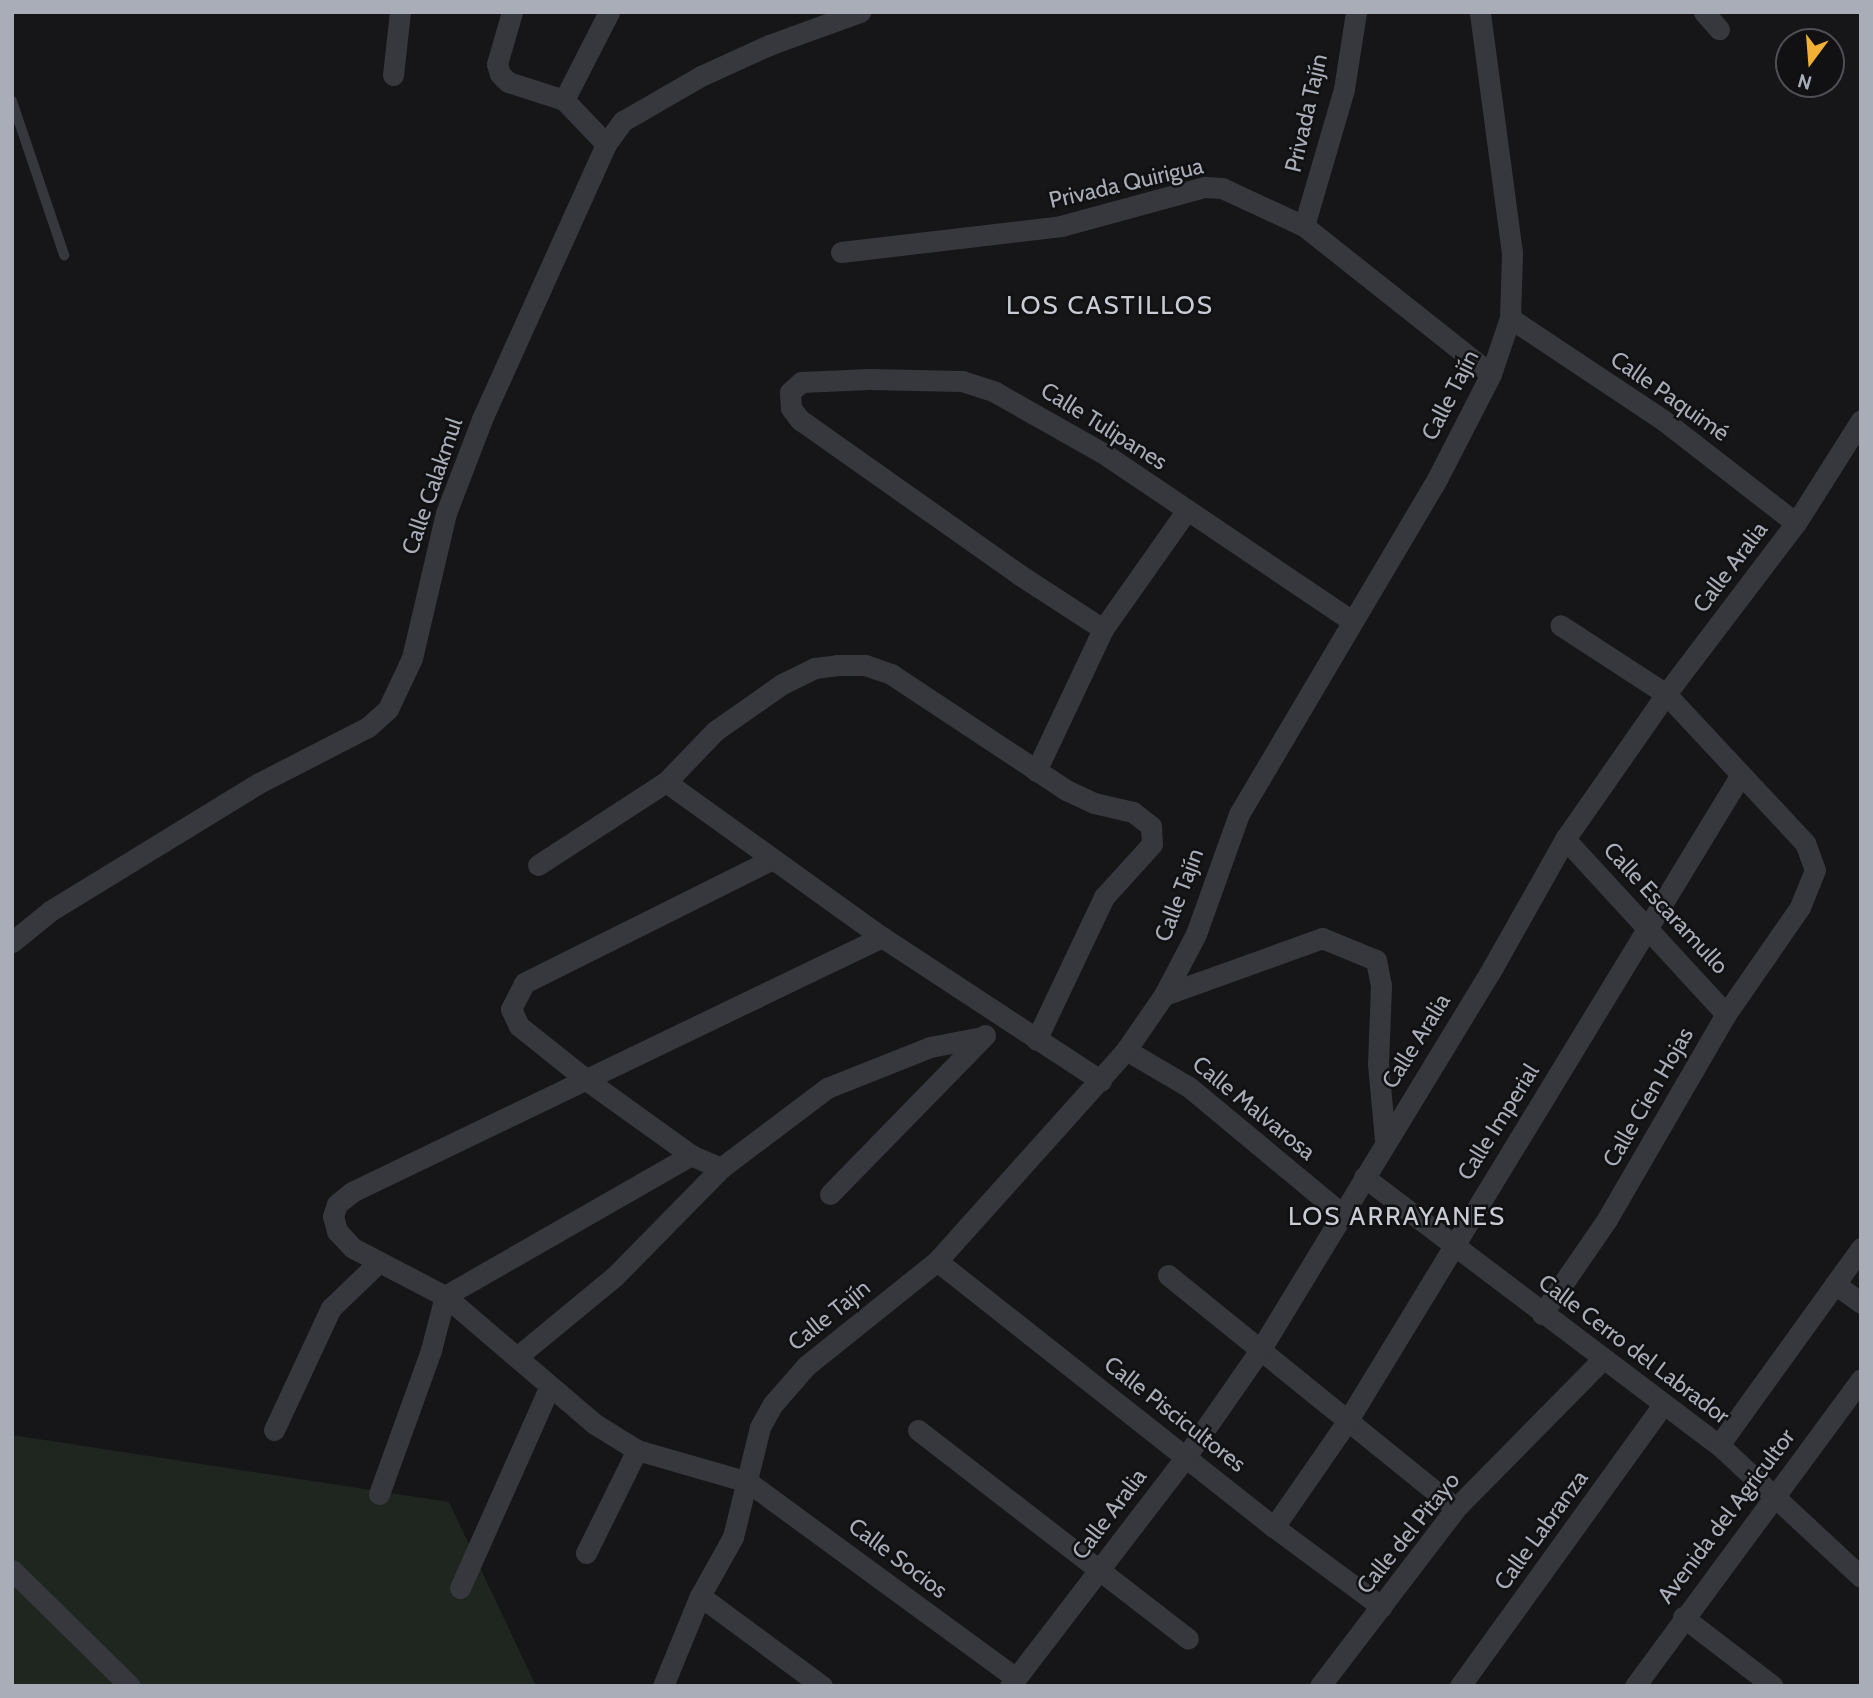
<!DOCTYPE html>
<html>
<head>
<meta charset="utf-8">
<style>
  body { margin:0 }
  #map { position:relative; width:1873px; height:1698px; overflow:hidden; background:#161618; font-family:Cabin,sans-serif }
  div>[style] { position:absolute }
  .green>* { inset:0; background:#1e261f }
  .lane>* { height:10px; margin:-5px; padding:0 5px; transform-origin:5px; border-radius:5px; background:#37383d }
  .street>* { height:21px; margin:-10.5px; padding:0 10.5px; transform-origin:10.5px; border-radius:10.5px; background:#37383d }
  span { translate:-50% -50%; white-space:nowrap; text-align:center; line-height:1.15; -webkit-text-stroke:5px #111113; paint-order:stroke }
  .street-label { font-size:23px; color:#a8adb8 }
  .quarter-label { font-size:26px; color:#c9ccd4; letter-spacing:2px }
  .frame { position:absolute; inset:0; border:14px solid #a8adb8; pointer-events:none }
  .north { position:absolute; left:1775px; top:28px; width:70px; height:70px; box-sizing:border-box; background:#111113; border:2px solid #4d4f55; border-radius:50%; rotate:196deg; font-size:19px; font-weight:700; line-height:28px; text-align:center; color:#a8adb8 }
  .north::after { content:''; display:block; margin:auto; width:24px; height:32px; background:#f2b134; clip-path:polygon(50% 0,100% 100%,50% 72%,0 100%) }
</style>
</head>
<body>
<div id="map">
  <div class="green">
    <div style="clip-path:polygon(12px 1435px,449px 1502px,536px 1686px,12px 1686px)"></div>
  </div>
  <div class="lane">
    <div style="left:12px;top:101px;width:163px;rotate:71.3deg"></div>
  </div>
  <div class="street">
    <div style="left:512px;top:12px;width:54px;rotate:106.1deg"></div>
    <div style="left:497px;top:64px;width:10px;rotate:73deg"></div>
    <div style="left:500px;top:74px;width:11px;rotate:45deg"></div>
    <div style="left:508px;top:82px;width:59px;rotate:17.8deg"></div>
    <div style="left:564px;top:100px;width:61px;rotate:46.3deg"></div>
    <div style="left:1704px;top:12px;width:23px;rotate:49deg"></div>
    <div style="left:393px;top:75px;width:63px;rotate:-83.7deg"></div>
    <div style="left:564px;top:100px;width:99px;rotate:-62.9deg"></div>
    <div style="left:1304px;top:226px;width:143px;rotate:-73.7deg"></div>
    <div style="left:1344px;top:89px;width:78px;rotate:-81.1deg"></div>
    <div style="left:841px;top:252px;width:222px;rotate:-6.7deg"></div>
    <div style="left:1061px;top:226px;width:149px;rotate:-15.2deg"></div>
    <div style="left:1205px;top:187px;width:17px;rotate:3deg"></div>
    <div style="left:1222px;top:188px;width:90px;rotate:24.9deg"></div>
    <div style="left:1304px;top:226px;width:238px;rotate:38.4deg"></div>
    <div style="left:1510px;top:318px;width:184px;rotate:33.7deg"></div>
    <div style="left:1663px;top:420px;width:168px;rotate:37.8deg"></div>
    <div style="left:1103px;top:629px;width:99px;rotate:-147deg"></div>
    <div style="left:1020px;top:575px;width:269px;rotate:-144.8deg"></div>
    <div style="left:800px;top:420px;width:15px;rotate:-127deg"></div>
    <div style="left:791px;top:408px;width:16px;rotate:-94deg"></div>
    <div style="left:790px;top:392px;width:15px;rotate:-42deg"></div>
    <div style="left:801px;top:382px;width:68px;rotate:-2.5deg"></div>
    <div style="left:869px;top:379px;width:93px;rotate:1.2deg"></div>
    <div style="left:962px;top:381px;width:35px;rotate:18deg"></div>
    <div style="left:995px;top:392px;width:124px;rotate:29.5deg"></div>
    <div style="left:1103px;top:453px;width:300px;rotate:34deg"></div>
    <div style="left:1036px;top:771px;width:157px;rotate:-64.7deg"></div>
    <div style="left:1103px;top:629px;width:146px;rotate:-54.8deg"></div>
    <div style="left:666px;top:782px;width:266px;rotate:35.7deg"></div>
    <div style="left:882px;top:937px;width:262px;rotate:33.3deg"></div>
    <div style="left:1565px;top:839px;width:238px;rotate:47.4deg"></div>
    <div style="left:538px;top:865px;width:153px;rotate:-33deg"></div>
    <div style="left:666px;top:782px;width:71px;rotate:-46.1deg"></div>
    <div style="left:715px;top:731px;width:82px;rotate:-35deg"></div>
    <div style="left:782px;top:684px;width:37px;rotate:-26deg"></div>
    <div style="left:815px;top:668px;width:23px;rotate:-7deg"></div>
    <div style="left:838px;top:665px;width:27px"></div>
    <div style="left:865px;top:665px;width:28px;rotate:19deg"></div>
    <div style="left:891px;top:674px;width:210px;rotate:33.5deg"></div>
    <div style="left:1066px;top:790px;width:31px;rotate:25deg"></div>
    <div style="left:1094px;top:803px;width:40px;rotate:13deg"></div>
    <div style="left:1133px;top:812px;width:23px;rotate:38deg"></div>
    <div style="left:1151px;top:826px;width:18px;rotate:87deg"></div>
    <div style="left:1152px;top:844px;width:72px;rotate:132.2deg"></div>
    <div style="left:1104px;top:897px;width:158px;rotate:115.4deg"></div>
    <div style="left:882px;top:937px;width:588px;rotate:154.31deg"></div>
    <div style="left:352px;top:1192px;width:19px;rotate:141deg"></div>
    <div style="left:337px;top:1204px;width:13px;rotate:108deg"></div>
    <div style="left:333px;top:1216px;width:16px;rotate:75deg"></div>
    <div style="left:337px;top:1231px;width:23px;rotate:47deg"></div>
    <div style="left:353px;top:1248px;width:104px;rotate:27.6deg"></div>
    <div style="left:445px;top:1296px;width:197px;rotate:40.5deg"></div>
    <div style="left:595px;top:1424px;width:49px;rotate:31.8deg"></div>
    <div style="left:637px;top:1450px;width:116px;rotate:16.1deg"></div>
    <div style="left:748px;top:1482px;width:332px;rotate:36.2deg"></div>
    <div style="left:12px;top:942px;width:49px;rotate:-39.2deg"></div>
    <div style="left:50px;top:911px;width:245px;rotate:-31.5deg"></div>
    <div style="left:259px;top:783px;width:123px;rotate:-27.2deg"></div>
    <div style="left:368px;top:727px;width:27px;rotate:-42deg"></div>
    <div style="left:388px;top:709px;width:56px;rotate:-64.8deg"></div>
    <div style="left:412px;top:658px;width:149px;rotate:-76.8deg"></div>
    <div style="left:446px;top:513px;width:101px;rotate:-69deg"></div>
    <div style="left:482px;top:419px;width:302px;rotate:-65.7deg"></div>
    <div style="left:606px;top:144px;width:29px;rotate:-54deg"></div>
    <div style="left:623px;top:121px;width:90px;rotate:-30deg"></div>
    <div style="left:701px;top:76px;width:75px;rotate:-24.5deg"></div>
    <div style="left:769px;top:45px;width:97px;rotate:-19.9deg"></div>
    <div style="left:1164px;top:995px;width:168px;rotate:-19.8deg"></div>
    <div style="left:1322px;top:938px;width:58px;rotate:22.2deg"></div>
    <div style="left:1376px;top:960px;width:26px;rotate:79deg"></div>
    <div style="left:1381px;top:986px;width:78px;rotate:92.2deg"></div>
    <div style="left:1378px;top:1064px;width:75px;rotate:84.7deg"></div>
    <div style="left:1126px;top:1050px;width:73px;rotate:30.4deg"></div>
    <div style="left:1189px;top:1087px;width:199px;rotate:39.7deg"></div>
    <div style="left:721px;top:1168px;width:33px;rotate:-157deg"></div>
    <div style="left:691px;top:1155px;width:127px;rotate:-144.3deg"></div>
    <div style="left:588px;top:1081px;width:88px;rotate:-141.4deg"></div>
    <div style="left:519px;top:1026px;width:19px;rotate:-115deg"></div>
    <div style="left:511px;top:1009px;width:29px;rotate:-63deg"></div>
    <div style="left:524px;top:983px;width:276px;rotate:-26.5deg"></div>
    <div style="left:1364px;top:1177px;width:445px;rotate:37.1deg"></div>
    <div style="left:1719px;top:1445px;width:194px;rotate:42.9deg"></div>
    <div style="left:830px;top:1194px;width:222px;rotate:-45.7deg"></div>
    <div style="left:937px;top:1261px;width:429px;rotate:38.3deg"></div>
    <div style="left:1274px;top:1527px;width:134px;rotate:36.5deg"></div>
    <div style="left:1168px;top:1275px;width:370px;rotate:39deg"></div>
    <div style="left:1835px;top:1284px;width:32px;rotate:36deg"></div>
    <div style="left:1542px;top:1314px;width:113px;rotate:-55.5deg"></div>
    <div style="left:1606px;top:1221px;width:239px;rotate:-59.9deg"></div>
    <div style="left:1726px;top:1014px;width:130px;rotate:-55.3deg"></div>
    <div style="left:1800px;top:907px;width:40px;rotate:-68deg"></div>
    <div style="left:1815px;top:870px;width:29px;rotate:-110deg"></div>
    <div style="left:1805px;top:843px;width:204px;rotate:-133deg"></div>
    <div style="left:1666px;top:694px;width:126px;rotate:-146.9deg"></div>
    <div style="left:518px;top:1356px;width:124px;rotate:-39.5deg"></div>
    <div style="left:614px;top:1277px;width:153px;rotate:-45.5deg"></div>
    <div style="left:721px;top:1168px;width:133px;rotate:-37deg"></div>
    <div style="left:827px;top:1088px;width:111px;rotate:-21.7deg"></div>
    <div style="left:930px;top:1047px;width:53px;rotate:-10.9deg"></div>
    <div style="left:274px;top:1430px;width:135px;rotate:-65deg"></div>
    <div style="left:331px;top:1308px;width:65px;rotate:-43.8deg"></div>
    <div style="left:918px;top:1430px;width:341px;rotate:37.7deg"></div>
    <div style="left:1719px;top:1445px;width:243px;rotate:-54.2deg"></div>
    <div style="left:379px;top:1494px;width:153px;rotate:-70.1deg"></div>
    <div style="left:431px;top:1350px;width:56px;rotate:-75.5deg"></div>
    <div style="left:445px;top:1296px;width:284px;rotate:-29.8deg"></div>
    <div style="left:1274px;top:1527px;width:130px;rotate:-55.3deg"></div>
    <div style="left:1348px;top:1420px;width:754px;rotate:-58.67deg"></div>
    <div style="left:586px;top:1553px;width:115px;rotate:-63.7deg"></div>
    <div style="left:12px;top:1570px;width:165px;rotate:44.5deg"></div>
    <div style="left:460px;top:1588px;width:219px;rotate:-66deg"></div>
    <div style="left:700px;top:1596px;width:152px;rotate:36.4deg"></div>
    <div style="left:1683px;top:1617px;width:113px;rotate:37.5deg"></div>
    <div style="left:663px;top:1686px;width:97px;rotate:-67.7deg"></div>
    <div style="left:700px;top:1596px;width:68px;rotate:-60.8deg"></div>
    <div style="left:733px;top:1537px;width:113px;rotate:-76.2deg"></div>
    <div style="left:760px;top:1427px;width:26px;rotate:-61deg"></div>
    <div style="left:773px;top:1404px;width:50px;rotate:-49deg"></div>
    <div style="left:806px;top:1366px;width:168px;rotate:-38.7deg"></div>
    <div style="left:937px;top:1261px;width:283px;rotate:-48.1deg"></div>
    <div style="left:1126px;top:1050px;width:67px;rotate:-55.4deg"></div>
    <div style="left:1164px;top:995px;width:69px;rotate:-62.3deg"></div>
    <div style="left:1196px;top:934px;width:127px;rotate:-70.3deg"></div>
    <div style="left:1239px;top:814px;width:385px;rotate:-59.4deg"></div>
    <div style="left:1435px;top:483px;width:123px;rotate:-62.8deg"></div>
    <div style="left:1491px;top:374px;width:59px;rotate:-71.3deg"></div>
    <div style="left:1510px;top:318px;width:65px;rotate:-88.2deg"></div>
    <div style="left:1512px;top:253px;width:243px;rotate:-97.6deg"></div>
    <div style="left:1010px;top:1686px;width:291px;rotate:-52.5deg"></div>
    <div style="left:1187px;top:1455px;width:131px;rotate:-55.2deg"></div>
    <div style="left:1262px;top:1347px;width:437px;rotate:-58.7deg"></div>
    <div style="left:1489px;top:974px;width:155px;rotate:-60.6deg"></div>
    <div style="left:1565px;top:839px;width:177px;rotate:-55.1deg"></div>
    <div style="left:1666px;top:694px;width:215px;rotate:-52.8deg"></div>
    <div style="left:1796px;top:523px;width:122px;rotate:-57.7deg"></div>
    <div style="left:1320px;top:1686px;width:224px;rotate:-52.6deg"></div>
    <div style="left:1456px;top:1508px;width:209px;rotate:-45.4deg"></div>
    <div style="left:1460px;top:1686px;width:347px;rotate:-54.2deg"></div>
    <div style="left:1635px;top:1686px;width:381px;rotate:-53.6deg"></div>
  </div>
  <div class="street-label">
    <span style="left:1306px;top:113px;rotate:-77deg">Privada Tajín</span>
    <span style="left:1126px;top:183px;rotate:-13deg">Privada Quirigua</span>
    <span style="left:1450px;top:395px;rotate:-63deg">Calle Tajín</span>
    <span style="left:1670px;top:396px;rotate:35deg">Calle Paquimé</span>
    <span style="left:1104px;top:426px;rotate:32deg">Calle Tulipanes</span>
    <span style="left:432px;top:486px;rotate:-71deg">Calle Calakmul</span>
    <span style="left:1730px;top:567px;rotate:-53deg">Calle Aralia</span>
    <span style="left:1179px;top:895px;rotate:-69deg">Calle Tajín</span>
    <span style="left:1666px;top:908px;rotate:47deg">Calle Escaramullo</span>
    <span style="left:1416px;top:1041px;rotate:-58deg">Calle Aralia</span>
    <span style="left:1648px;top:1097px;rotate:-60deg">Calle Cien Hojas</span>
    <span style="left:1254px;top:1108px;rotate:39deg">Calle Malvarosa</span>
    <span style="left:1498px;top:1122px;rotate:-58deg">Calle Imperial</span>
    <span style="left:829px;top:1315px;rotate:-39deg">Calle Tajín</span>
    <span style="left:1634px;top:1349px;rotate:37deg">Calle Cerro del Labrador</span>
    <span style="left:1175px;top:1414px;rotate:38deg">Calle Piscicultores</span>
    <span style="left:1109px;top:1514px;rotate:-53deg">Calle Aralia</span>
    <span style="left:1726px;top:1516px;rotate:-53deg">Avenida del Agricultor</span>
    <span style="left:1541px;top:1530px;rotate:-54deg">Calle Labranza</span>
    <span style="left:1408px;top:1533px;rotate:-51deg">Calle del Pitayo</span>
    <span style="left:898px;top:1558px;rotate:37deg">Calle Socios</span>
  </div>
  <div class="quarter-label">
    <span style="left:1110px;top:306px">LOS CASTILLOS</span>
    <span style="left:1397px;top:1217px">LOS ARRAYANES</span>
  </div>
  <div class="frame"></div>
  <div class="north">N</div>
</div>
</body>
</html>
